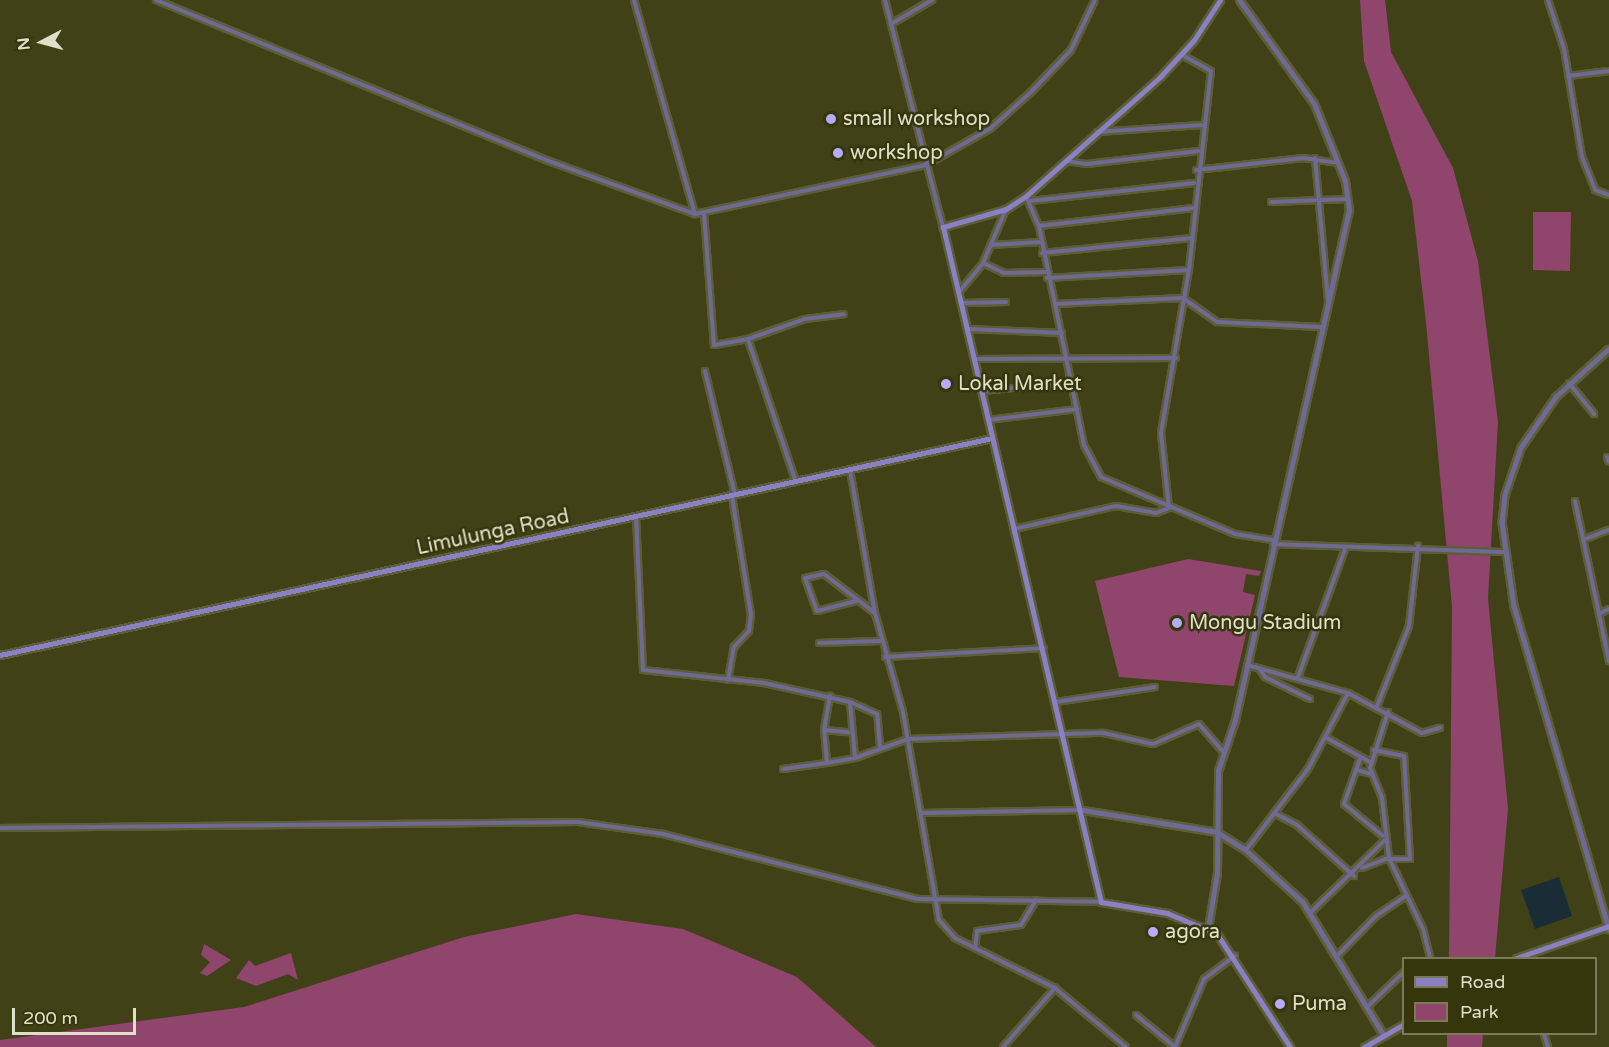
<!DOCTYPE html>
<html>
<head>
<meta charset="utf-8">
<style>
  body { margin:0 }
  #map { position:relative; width:1609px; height:1047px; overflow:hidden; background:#414117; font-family:"Varela Round",sans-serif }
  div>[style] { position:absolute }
  .green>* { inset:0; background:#8f456c }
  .water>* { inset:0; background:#1a2d36 }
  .roads { filter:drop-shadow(2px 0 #5d5e37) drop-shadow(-2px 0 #5d5e37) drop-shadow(0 2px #5d5e37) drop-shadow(0 -2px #5d5e37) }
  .minor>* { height:4px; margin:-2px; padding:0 2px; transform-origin:2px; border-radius:2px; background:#6e6a94 }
  .tertiary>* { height:4.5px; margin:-2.25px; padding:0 2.25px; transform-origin:2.25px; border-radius:2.25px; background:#6e6a94 }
  .secondary>* { height:5px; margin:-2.5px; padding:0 2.5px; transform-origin:2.5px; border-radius:2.5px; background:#8981c4 }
  .dots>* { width:16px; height:16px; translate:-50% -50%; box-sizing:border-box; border:3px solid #36360c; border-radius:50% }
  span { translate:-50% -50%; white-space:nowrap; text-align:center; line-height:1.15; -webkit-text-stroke:5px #36360c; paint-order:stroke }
  .poi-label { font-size:20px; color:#dfe0c9 }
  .left { translate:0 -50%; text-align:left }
  .street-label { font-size:20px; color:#dfe0c9 }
  .legend { position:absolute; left:1402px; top:957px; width:195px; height:78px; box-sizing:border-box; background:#36360c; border:2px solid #7a7a58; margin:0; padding:8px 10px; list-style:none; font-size:18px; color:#dfe0c9 }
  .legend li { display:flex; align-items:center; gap:12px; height:30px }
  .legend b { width:30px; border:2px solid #7a7a58 }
  .north { position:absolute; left:12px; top:12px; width:60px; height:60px; -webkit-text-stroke:4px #36360c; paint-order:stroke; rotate:264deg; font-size:16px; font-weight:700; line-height:24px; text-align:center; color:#dfe0c9 }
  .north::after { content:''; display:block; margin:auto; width:21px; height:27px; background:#dfe0c9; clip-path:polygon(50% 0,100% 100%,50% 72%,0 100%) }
  .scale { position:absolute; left:12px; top:1008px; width:124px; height:27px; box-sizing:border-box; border:3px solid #dfe0c9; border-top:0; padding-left:8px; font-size:18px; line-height:21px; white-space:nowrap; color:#dfe0c9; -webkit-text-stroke:4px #36360c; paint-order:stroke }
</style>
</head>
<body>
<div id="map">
  <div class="green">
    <div style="clip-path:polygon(1360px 0,1385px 0,1391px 52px,1453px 168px,1478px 261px,1498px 422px,1488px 598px,1508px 809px,1495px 958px,1449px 958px,1452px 607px,1426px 323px,1412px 201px,1364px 61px)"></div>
    <div style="clip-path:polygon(1533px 212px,1571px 212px,1570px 271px,1533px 270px)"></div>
    <div style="clip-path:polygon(1188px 559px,1261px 571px,1259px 576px,1246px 574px,1243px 592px,1255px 595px,1234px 686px,1119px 677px,1095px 581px)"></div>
    <div style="clip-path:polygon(576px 914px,683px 929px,797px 977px,876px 1047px,0 1047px,0 1040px,244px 1007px,464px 937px)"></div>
    <div style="clip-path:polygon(204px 944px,231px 960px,207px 976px,200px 973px,210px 962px,201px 955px)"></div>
    <div style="clip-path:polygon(291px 953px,298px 980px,288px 974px,256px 986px,236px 978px,249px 960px,255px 966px)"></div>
    <div style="clip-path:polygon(1447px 1034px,1483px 1034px,1482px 1047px,1447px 1047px)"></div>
  </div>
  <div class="water">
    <div style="clip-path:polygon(1559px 877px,1572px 916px,1535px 929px,1521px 890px)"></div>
  </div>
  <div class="roads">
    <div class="minor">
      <div style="left:156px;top:0;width:422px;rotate:22.3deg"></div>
      <div style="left:546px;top:160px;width:158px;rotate:19.9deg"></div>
      <div style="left:695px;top:214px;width:236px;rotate:-12deg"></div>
      <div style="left:926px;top:165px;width:75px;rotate:-29.6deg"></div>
      <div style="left:991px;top:128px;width:54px;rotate:-42deg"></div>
      <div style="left:1031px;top:92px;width:58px;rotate:-46.4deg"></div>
      <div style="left:1071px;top:50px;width:55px;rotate:-64.4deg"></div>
      <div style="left:634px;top:0;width:223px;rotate:74.1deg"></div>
      <div style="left:885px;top:0;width:234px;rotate:75.7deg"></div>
      <div style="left:1548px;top:0;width:52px;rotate:71.9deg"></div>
      <div style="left:1564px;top:49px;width:109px;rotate:80.5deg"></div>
      <div style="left:1582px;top:157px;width:35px;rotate:68deg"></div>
      <div style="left:1595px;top:190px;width:15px;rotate:20deg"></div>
      <div style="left:891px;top:24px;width:48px;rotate:-30.3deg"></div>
      <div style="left:1568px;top:76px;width:41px;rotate:-7deg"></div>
      <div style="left:1097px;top:132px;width:105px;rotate:-3.8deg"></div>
      <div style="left:1315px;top:158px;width:143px;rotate:84.8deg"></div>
      <div style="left:1067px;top:161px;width:20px;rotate:9deg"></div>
      <div style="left:1087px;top:164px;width:112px;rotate:-6.7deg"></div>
      <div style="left:1196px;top:170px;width:108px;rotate:-6.4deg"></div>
      <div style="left:1303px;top:158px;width:35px;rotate:8deg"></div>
      <div style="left:1026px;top:196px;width:33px;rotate:67deg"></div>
      <div style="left:1039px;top:226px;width:224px;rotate:78.4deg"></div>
      <div style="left:1084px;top:445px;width:36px;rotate:62deg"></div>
      <div style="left:1101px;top:477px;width:146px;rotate:23deg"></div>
      <div style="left:1235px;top:534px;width:38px;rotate:9deg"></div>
      <div style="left:1030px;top:201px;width:165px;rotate:-6.3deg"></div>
      <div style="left:1271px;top:202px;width:77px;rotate:-2.2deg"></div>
      <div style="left:704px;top:213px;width:132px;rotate:85.7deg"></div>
      <div style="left:714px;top:345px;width:35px;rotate:-10deg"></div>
      <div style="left:1039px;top:226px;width:156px;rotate:-6.6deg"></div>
      <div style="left:991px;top:245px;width:50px;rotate:-3.4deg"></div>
      <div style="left:1042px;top:253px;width:151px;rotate:-5.7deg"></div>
      <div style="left:983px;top:263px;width:23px;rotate:25deg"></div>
      <div style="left:1004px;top:273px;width:41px;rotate:-1.4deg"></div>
      <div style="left:1047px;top:278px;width:142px;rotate:-3.2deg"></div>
      <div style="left:959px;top:292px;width:38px;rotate:-50deg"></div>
      <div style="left:983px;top:263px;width:59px;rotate:-66.9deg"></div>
      <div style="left:962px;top:303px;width:44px;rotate:-1.3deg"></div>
      <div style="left:1055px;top:304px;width:128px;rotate:-2.7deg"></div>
      <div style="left:1183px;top:298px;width:42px;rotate:35.2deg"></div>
      <div style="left:1217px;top:322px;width:104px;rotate:2.8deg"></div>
      <div style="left:969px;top:329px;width:93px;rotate:2.5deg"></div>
      <div style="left:975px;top:359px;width:201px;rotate:-0.3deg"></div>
      <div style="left:705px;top:371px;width:128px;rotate:76.4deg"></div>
      <div style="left:1569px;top:383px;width:40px;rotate:51deg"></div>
      <div style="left:982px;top:391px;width:91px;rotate:-5.6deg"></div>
      <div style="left:988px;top:420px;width:90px;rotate:-7deg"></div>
      <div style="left:1607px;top:457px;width:5px;rotate:68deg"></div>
      <div style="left:850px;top:470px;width:145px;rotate:80.1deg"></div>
      <div style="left:796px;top:482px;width:151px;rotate:-108.6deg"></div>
      <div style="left:748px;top:339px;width:60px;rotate:-19.3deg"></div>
      <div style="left:805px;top:319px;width:39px;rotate:-7deg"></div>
      <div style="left:1575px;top:501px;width:164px;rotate:78deg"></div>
      <div style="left:636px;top:516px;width:154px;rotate:87.4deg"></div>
      <div style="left:643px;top:670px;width:122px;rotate:6.1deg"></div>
      <div style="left:764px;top:683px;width:88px;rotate:12.5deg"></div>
      <div style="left:1014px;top:529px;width:105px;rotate:-12.7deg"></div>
      <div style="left:1116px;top:506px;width:41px;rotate:9.9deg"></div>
      <div style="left:1156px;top:513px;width:14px;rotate:-21deg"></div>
      <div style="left:1169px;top:508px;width:75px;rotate:-96.1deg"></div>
      <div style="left:1161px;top:433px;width:165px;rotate:-80.3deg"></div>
      <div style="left:1189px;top:270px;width:200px;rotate:-83.7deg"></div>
      <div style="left:1211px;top:71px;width:33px;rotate:-151deg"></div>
      <div style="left:1585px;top:539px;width:26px;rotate:-21deg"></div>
      <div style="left:1273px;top:544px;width:233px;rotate:2deg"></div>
      <div style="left:856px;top:601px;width:40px;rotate:165.6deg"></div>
      <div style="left:817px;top:611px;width:35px;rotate:-110deg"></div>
      <div style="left:805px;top:578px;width:19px;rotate:-12deg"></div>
      <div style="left:824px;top:574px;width:64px;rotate:37.4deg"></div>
      <div style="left:875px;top:613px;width:103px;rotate:74.2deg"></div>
      <div style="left:903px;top:712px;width:211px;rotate:80.2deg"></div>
      <div style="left:939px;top:920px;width:24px;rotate:48deg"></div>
      <div style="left:955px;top:938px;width:112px;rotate:26.6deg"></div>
      <div style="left:1055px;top:988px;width:92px;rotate:39.7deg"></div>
      <div style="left:1599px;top:614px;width:11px;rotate:-27deg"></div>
      <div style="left:819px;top:643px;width:61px;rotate:-1.9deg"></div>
      <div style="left:885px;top:657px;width:159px;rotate:-3.2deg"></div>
      <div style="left:1247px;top:665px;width:105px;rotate:15.5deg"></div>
      <div style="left:1348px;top:693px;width:84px;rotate:28.4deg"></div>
      <div style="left:1422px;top:733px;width:19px;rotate:-16deg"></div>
      <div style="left:1259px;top:668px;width:11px;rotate:56deg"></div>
      <div style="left:1265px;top:677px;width:50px;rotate:26.1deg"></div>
      <div style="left:1298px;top:677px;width:136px;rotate:-69.8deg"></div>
      <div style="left:728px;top:680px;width:34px;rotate:-80deg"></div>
      <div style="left:734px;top:647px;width:22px;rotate:-47deg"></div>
      <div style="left:749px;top:631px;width:16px;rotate:-83deg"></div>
      <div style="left:751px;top:615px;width:120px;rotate:-99.1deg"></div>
      <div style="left:1056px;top:702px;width:100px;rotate:-8.6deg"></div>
      <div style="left:1377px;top:706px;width:86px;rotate:-68.2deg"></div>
      <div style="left:1409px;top:626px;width:81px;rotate:-83.6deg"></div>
      <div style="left:1388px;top:712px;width:59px;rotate:107.8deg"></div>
      <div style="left:1370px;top:768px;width:32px;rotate:68deg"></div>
      <div style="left:1382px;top:798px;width:60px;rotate:83.3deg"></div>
      <div style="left:1389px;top:858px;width:79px;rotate:64.4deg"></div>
      <div style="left:1423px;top:929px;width:30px;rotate:76deg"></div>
      <div style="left:824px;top:730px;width:25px;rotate:5deg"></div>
      <div style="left:1325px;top:737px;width:51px;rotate:29.1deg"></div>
      <div style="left:880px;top:746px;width:32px;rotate:-95deg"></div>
      <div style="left:877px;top:714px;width:30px;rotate:-156deg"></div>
      <div style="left:850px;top:702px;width:56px;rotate:84.9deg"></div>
      <div style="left:855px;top:758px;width:56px;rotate:-19.7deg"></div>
      <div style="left:908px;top:739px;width:196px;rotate:-1.8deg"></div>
      <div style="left:1104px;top:733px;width:50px;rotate:12.7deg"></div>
      <div style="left:1153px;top:744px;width:50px;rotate:-23.5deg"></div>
      <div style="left:1199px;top:724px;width:37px;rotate:49deg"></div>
      <div style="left:1360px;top:759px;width:48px;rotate:109.6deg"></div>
      <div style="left:1344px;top:804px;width:50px;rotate:39.4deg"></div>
      <div style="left:827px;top:763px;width:28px;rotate:-10deg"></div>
      <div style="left:783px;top:769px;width:44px;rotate:-7.8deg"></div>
      <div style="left:827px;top:763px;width:33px;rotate:-95deg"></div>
      <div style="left:824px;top:730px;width:35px;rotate:-80deg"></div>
      <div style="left:1357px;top:770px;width:15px;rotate:16deg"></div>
      <div style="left:921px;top:813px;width:161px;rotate:-1.1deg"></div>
      <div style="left:1274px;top:813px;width:25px;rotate:27deg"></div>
      <div style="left:1296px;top:824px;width:78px;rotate:41.9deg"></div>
      <div style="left:0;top:828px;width:578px;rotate:-0.59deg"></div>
      <div style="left:578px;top:822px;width:86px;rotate:8deg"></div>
      <div style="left:663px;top:834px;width:263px;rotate:14.3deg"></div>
      <div style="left:918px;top:899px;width:183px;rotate:0.9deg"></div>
      <div style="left:1246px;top:850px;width:102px;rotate:-52.6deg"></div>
      <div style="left:1308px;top:769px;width:86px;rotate:-62.2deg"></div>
      <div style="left:1362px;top:868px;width:25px;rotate:-21deg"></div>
      <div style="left:1385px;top:859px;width:25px"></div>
      <div style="left:1410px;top:859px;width:103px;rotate:-93.3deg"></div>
      <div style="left:1404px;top:756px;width:31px;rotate:-169deg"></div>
      <div style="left:1311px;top:912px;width:102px;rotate:-44.2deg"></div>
      <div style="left:975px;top:948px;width:17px;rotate:-83deg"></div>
      <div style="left:977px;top:931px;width:44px;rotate:-7.8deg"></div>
      <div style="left:1021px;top:925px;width:29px;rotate:-59deg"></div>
      <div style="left:1337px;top:956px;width:56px;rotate:-45.7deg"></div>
      <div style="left:1376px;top:916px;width:36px;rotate:-34deg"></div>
      <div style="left:1368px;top:1006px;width:50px;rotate:-43.4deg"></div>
      <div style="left:1136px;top:1015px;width:50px;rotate:39.4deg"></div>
      <div style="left:1544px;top:1034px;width:14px;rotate:73deg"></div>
      <div style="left:1003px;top:1047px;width:79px;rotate:-48.6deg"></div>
      <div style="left:1175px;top:1047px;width:74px;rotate:-66.9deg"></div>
      <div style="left:1204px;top:979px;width:39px;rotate:-37deg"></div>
    </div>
    <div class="tertiary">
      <div style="left:1609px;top:349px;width:72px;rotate:137.8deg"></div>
      <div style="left:1556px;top:397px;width:62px;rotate:124.5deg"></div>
      <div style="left:1521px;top:448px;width:50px;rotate:108.8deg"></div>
      <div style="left:1505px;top:495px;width:27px;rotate:96deg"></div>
      <div style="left:1502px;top:522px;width:85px;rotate:81.9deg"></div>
      <div style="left:1514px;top:606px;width:337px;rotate:73.6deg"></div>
      <div style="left:1083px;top:810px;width:136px;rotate:9.3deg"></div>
      <div style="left:1217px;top:832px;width:34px;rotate:32deg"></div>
      <div style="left:1246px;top:850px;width:77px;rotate:42.4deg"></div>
      <div style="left:1303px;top:902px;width:156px;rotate:58.7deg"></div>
      <div style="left:1208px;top:928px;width:56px;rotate:-80.7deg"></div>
      <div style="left:1217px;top:873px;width:102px;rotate:-89.4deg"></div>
      <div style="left:1218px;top:771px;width:54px;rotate:-71.6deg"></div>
      <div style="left:1235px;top:720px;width:523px;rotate:-77.4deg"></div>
      <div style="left:1349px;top:210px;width:29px;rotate:-98deg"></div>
      <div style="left:1345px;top:181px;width:83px;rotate:-111.9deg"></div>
      <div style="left:1314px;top:104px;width:128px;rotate:-125.8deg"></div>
    </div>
    <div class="secondary">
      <div style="left:1220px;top:0;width:48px;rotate:123deg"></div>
      <div style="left:1194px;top:40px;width:50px;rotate:132.6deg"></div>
      <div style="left:1160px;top:77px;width:179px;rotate:138.4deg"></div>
      <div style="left:1026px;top:196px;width:24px;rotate:147deg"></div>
      <div style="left:1006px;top:209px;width:66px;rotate:164.1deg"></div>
      <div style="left:943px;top:227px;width:693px;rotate:76.83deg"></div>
      <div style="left:1101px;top:902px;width:67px;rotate:9.5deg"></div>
      <div style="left:1167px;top:913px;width:54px;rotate:22.8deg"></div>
      <div style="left:1217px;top:934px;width:135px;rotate:57.1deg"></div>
      <div style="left:0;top:655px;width:1015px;rotate:-12.34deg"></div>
      <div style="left:1516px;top:958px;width:98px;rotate:-19deg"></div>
      <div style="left:1364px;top:1047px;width:46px;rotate:-29.9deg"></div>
    </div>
  </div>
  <div class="dots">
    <div style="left:831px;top:119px;background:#b5acf8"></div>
    <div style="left:838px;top:153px;background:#b5acf8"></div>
    <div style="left:946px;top:384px;background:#b5acf8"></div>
    <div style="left:1177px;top:623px;background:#b5acf8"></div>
    <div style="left:1153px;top:932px;background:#b5acf8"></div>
    <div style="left:1280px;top:1004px;background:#b5acf8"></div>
  </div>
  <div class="poi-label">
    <span class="left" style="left:843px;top:119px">small workshop</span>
    <span class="left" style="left:850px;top:153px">workshop</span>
    <span class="left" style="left:958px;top:384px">Lokal Market</span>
    <span class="left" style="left:1189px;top:623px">Mongu Stadium</span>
    <span class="left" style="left:1165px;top:932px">agora</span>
    <span class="left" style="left:1292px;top:1004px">Puma</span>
  </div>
  <div class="street-label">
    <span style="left:493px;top:533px;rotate:-12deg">Limulunga Road</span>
  </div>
  <ul class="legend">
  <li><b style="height:8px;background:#8981c4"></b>Road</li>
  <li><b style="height:16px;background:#8f456c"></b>Park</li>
  </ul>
  <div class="north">N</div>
  <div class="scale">200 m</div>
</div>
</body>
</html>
